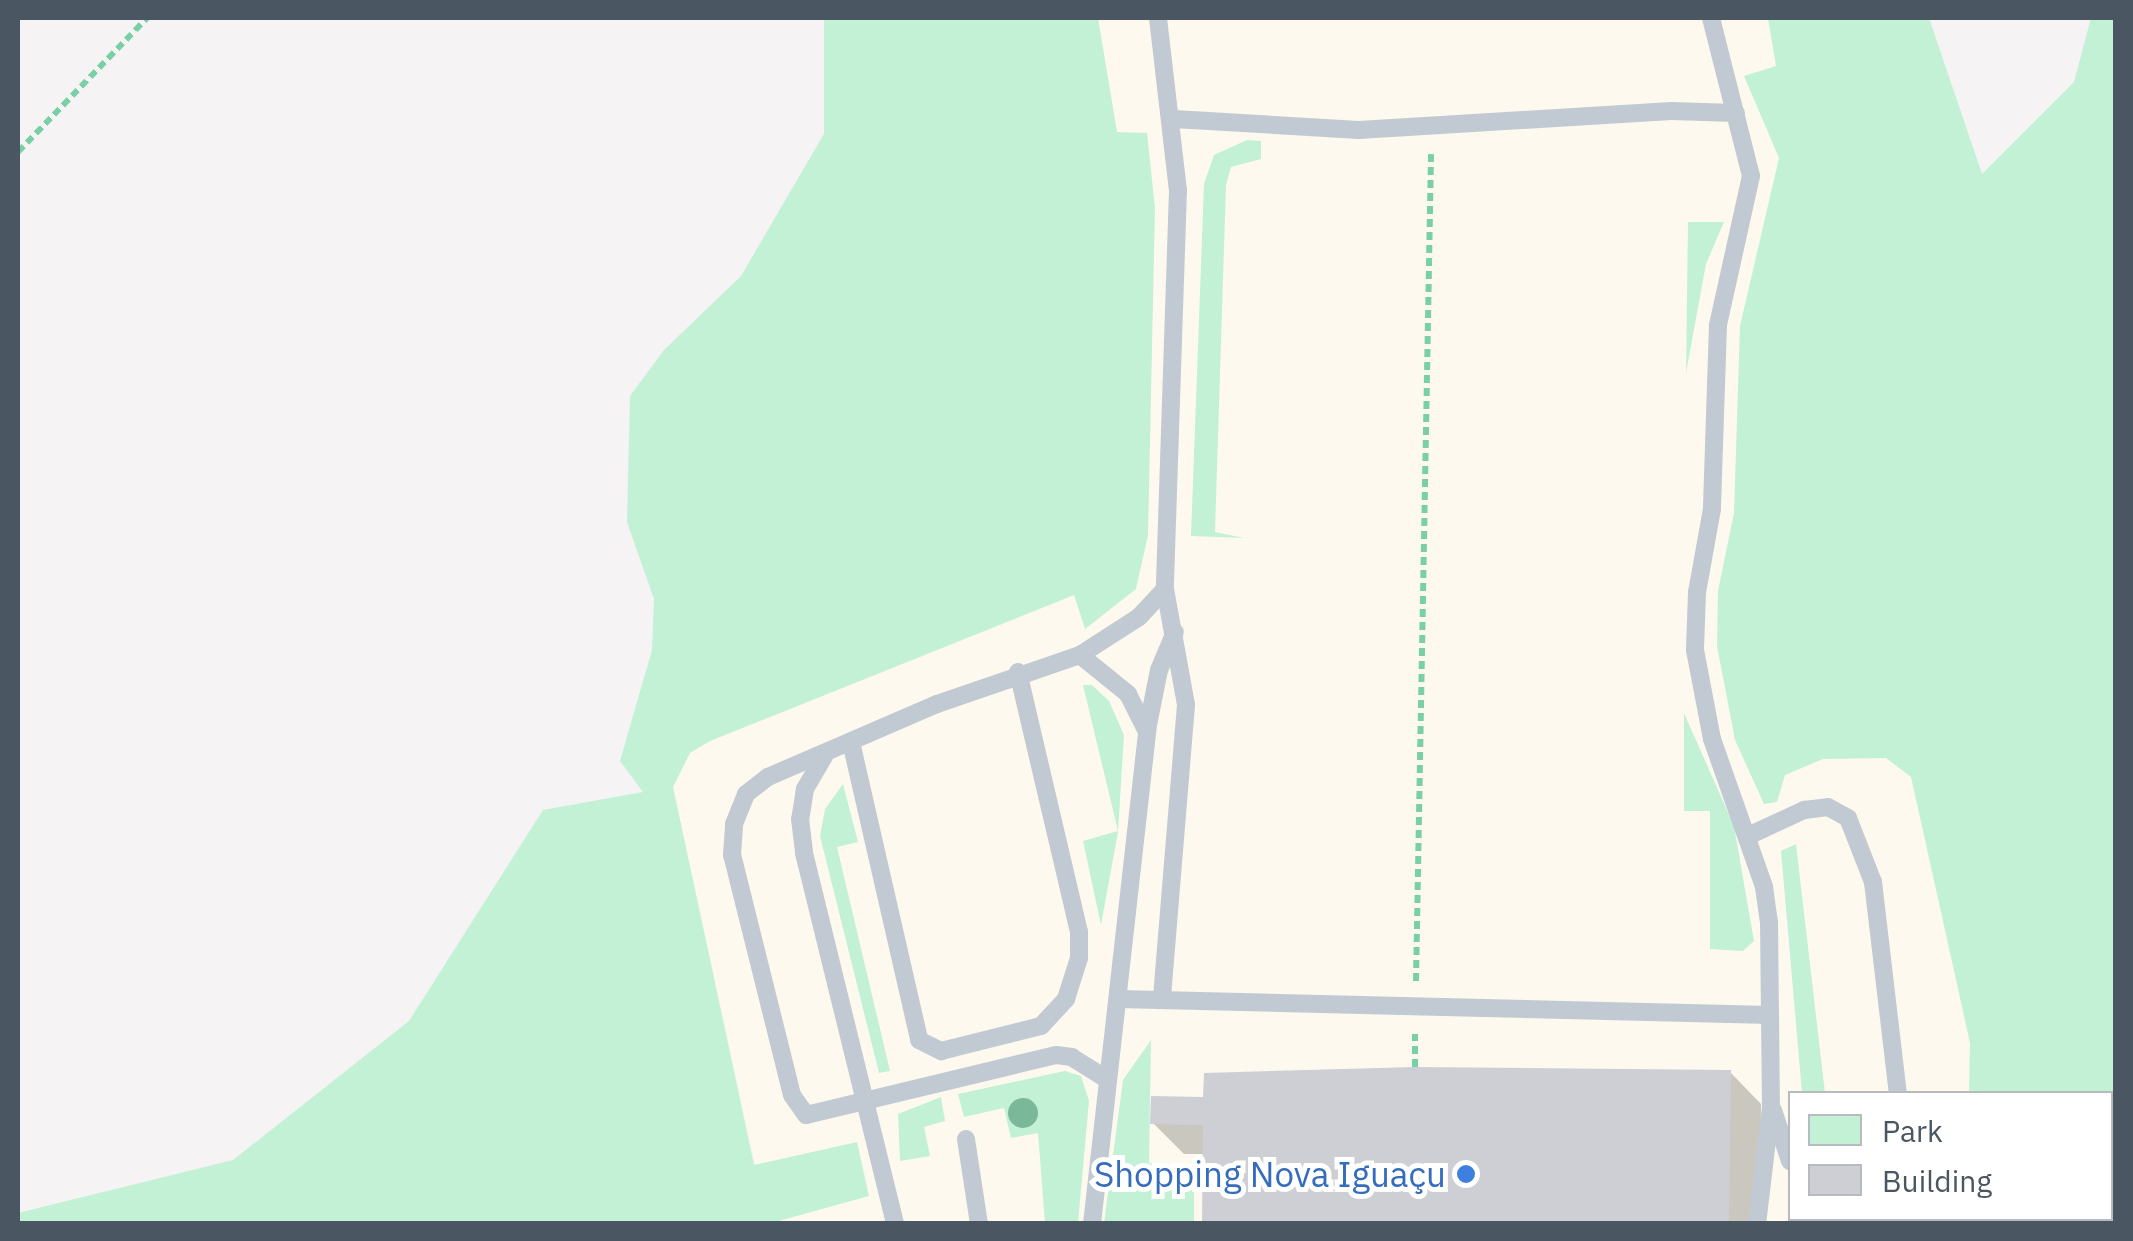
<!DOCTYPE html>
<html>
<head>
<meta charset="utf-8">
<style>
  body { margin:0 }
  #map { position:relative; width:2133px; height:1241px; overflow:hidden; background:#f5f3f3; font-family:"IBM Plex Sans",sans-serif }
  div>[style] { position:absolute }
  .commercial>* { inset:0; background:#fdf9ef }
  .green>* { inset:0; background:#c3f1d5 }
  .shadow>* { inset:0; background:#0003 }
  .building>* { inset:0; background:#cdcfd5 }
  .path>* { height:6px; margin-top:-3px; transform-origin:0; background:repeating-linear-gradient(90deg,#7ad0a6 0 8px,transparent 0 13px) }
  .lane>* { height:18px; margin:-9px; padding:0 9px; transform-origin:9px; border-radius:9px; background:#c1cad2 }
  .trees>* { width:30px; height:30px; margin:-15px; border-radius:50%; background:#7bb799 }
  .dots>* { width:28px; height:28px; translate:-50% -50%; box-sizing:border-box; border:5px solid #fff; border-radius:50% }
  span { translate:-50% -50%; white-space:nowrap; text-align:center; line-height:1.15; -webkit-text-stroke:10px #fff; paint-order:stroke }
  .shop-label { font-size:35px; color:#366cbe }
  .right { translate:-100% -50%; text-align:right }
  .frame { position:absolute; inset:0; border:20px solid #4a5661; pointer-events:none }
  .legend { position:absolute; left:1788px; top:1091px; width:325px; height:130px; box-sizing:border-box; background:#fff; border:2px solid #b7bbc0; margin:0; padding:12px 18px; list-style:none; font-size:30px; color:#4a5661 }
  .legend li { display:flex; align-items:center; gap:20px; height:50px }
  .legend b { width:50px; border:2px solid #b7bbc0 }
</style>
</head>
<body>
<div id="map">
  <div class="commercial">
    <div style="clip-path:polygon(evenodd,1098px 18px,1809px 18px,2115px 1057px,2115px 1223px,768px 1223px,673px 787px,690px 752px,710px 741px,1075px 595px,1117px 132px,1098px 18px,1790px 1094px,2110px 1094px,2110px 1218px,1790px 1218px,1790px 1094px)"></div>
  </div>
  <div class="green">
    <div style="clip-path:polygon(824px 18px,1098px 18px,1117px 132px,1147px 133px,1155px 208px,1148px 535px,1136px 589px,1085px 629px,1074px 595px,710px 741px,690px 753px,673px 787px,754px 1165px,857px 1142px,869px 1196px,768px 1224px,18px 1223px,18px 1213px,233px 1160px,409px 1021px,543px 810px,643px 792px,620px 761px,652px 650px,654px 599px,627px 522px,630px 396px,664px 350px,741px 276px,824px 134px)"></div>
    <div style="clip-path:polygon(1768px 18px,1929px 18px,1982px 174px,2074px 82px,2091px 18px,2115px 18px,2115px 1223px,1965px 1223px,2110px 1218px,2110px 1094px,1969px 1093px,1970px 1043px,1911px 777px,1886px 758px,1823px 759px,1785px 775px,1777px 802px,1764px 804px,1735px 740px,1717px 646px,1718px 591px,1734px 513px,1740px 326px,1779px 158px,1744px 76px,1776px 66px)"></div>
    <div style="clip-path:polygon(1247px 140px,1261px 141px,1261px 159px,1231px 167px,1226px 185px,1215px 532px,1244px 538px,1191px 536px,1204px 184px,1214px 155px)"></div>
    <div style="clip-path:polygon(1688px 222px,1724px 222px,1706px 264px,1686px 373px)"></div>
    <div style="clip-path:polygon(1083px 685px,1092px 685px,1109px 701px,1124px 735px,1118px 832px,1101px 925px,1083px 841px,1118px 831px)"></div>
    <div style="clip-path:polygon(1684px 713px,1734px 826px,1754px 941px,1743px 951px,1710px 949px,1710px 811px,1684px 811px)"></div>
    <div style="clip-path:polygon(843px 784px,858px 842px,837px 847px,890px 1071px,879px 1073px,820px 836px,825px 809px)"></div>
    <div style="clip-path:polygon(1796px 844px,1825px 1093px,1802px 1093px,1781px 851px)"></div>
    <div style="clip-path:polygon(1151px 1040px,1149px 1163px,1194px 1169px,1194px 1223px,1104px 1223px,1123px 1080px)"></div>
    <div style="clip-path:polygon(1065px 1071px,1081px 1076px,1089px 1101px,1078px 1223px,1045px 1223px,1038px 1133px,1011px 1138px,1004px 1108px,964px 1117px,958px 1094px)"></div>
    <div style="clip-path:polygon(941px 1097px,945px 1121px,924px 1127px,930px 1156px,900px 1161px,898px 1114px)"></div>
  </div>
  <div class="shadow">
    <div style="clip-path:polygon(1730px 1072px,1761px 1104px,1760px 1224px,1204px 1224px,1205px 1154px,1184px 1154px,1153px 1123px,1206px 1099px)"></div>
  </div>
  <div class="building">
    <div style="clip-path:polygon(1415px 1067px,1731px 1070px,1729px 1224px,1202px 1224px,1203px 1125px,1150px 1124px,1151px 1096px,1203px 1097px,1204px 1073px)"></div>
  </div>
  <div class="path">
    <div style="left:18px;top:152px;width:186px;rotate:-46.1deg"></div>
    <div style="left:1416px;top:981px;width:827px;rotate:-88.96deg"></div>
    <div style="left:1415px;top:1067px;width:33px;rotate:-90deg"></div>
  </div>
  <div class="lane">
    <div style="left:1158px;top:18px;width:173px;rotate:83.4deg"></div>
    <div style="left:1178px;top:190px;width:399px;rotate:91.9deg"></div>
    <div style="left:1165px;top:589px;width:118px;rotate:79.7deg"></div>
    <div style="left:1186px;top:705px;width:296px;rotate:94.7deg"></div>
    <div style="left:1711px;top:18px;width:163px;rotate:75.8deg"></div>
    <div style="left:1751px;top:176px;width:153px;rotate:102.5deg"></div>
    <div style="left:1718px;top:325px;width:184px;rotate:91.9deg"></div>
    <div style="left:1712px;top:509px;width:84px;rotate:100.2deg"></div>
    <div style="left:1697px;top:592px;width:58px;rotate:92deg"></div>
    <div style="left:1695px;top:650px;width:91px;rotate:79.2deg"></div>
    <div style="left:1712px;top:739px;width:157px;rotate:70.6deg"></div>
    <div style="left:1764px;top:887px;width:34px;rotate:82deg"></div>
    <div style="left:1769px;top:921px;width:186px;rotate:89.4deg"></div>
    <div style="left:1771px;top:1107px;width:118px;rotate:96.8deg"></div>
    <div style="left:1174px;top:119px;width:185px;rotate:3.4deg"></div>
    <div style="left:1359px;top:130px;width:313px;rotate:-3.5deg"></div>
    <div style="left:1671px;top:111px;width:65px;rotate:1.8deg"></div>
    <div style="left:1080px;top:655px;width:62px;rotate:39.1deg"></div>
    <div style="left:1128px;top:694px;width:40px;rotate:63.4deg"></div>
    <div style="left:851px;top:742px;width:306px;rotate:77.1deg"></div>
    <div style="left:919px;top:1040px;width:25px;rotate:27deg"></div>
    <div style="left:941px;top:1051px;width:103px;rotate:-14deg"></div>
    <div style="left:1041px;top:1026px;width:37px;rotate:-47deg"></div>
    <div style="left:1066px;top:999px;width:43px;rotate:-72.4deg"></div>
    <div style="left:1079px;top:958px;width:26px;rotate:-90deg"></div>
    <div style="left:1079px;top:932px;width:267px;rotate:-103.2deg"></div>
    <div style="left:826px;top:753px;width:42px;rotate:120.3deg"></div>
    <div style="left:805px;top:789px;width:30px;rotate:99deg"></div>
    <div style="left:800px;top:819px;width:34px;rotate:83deg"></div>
    <div style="left:804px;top:853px;width:382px;rotate:76.2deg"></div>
    <div style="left:1748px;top:836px;width:62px;rotate:-24.9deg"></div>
    <div style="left:1804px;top:810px;width:24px;rotate:-7deg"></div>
    <div style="left:1828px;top:807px;width:23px;rotate:29deg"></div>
    <div style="left:1848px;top:818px;width:69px;rotate:68.7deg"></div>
    <div style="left:1873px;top:882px;width:213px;rotate:83.3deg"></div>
    <div style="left:1118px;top:999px;width:652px;rotate:1.41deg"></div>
    <div style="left:1105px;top:1078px;width:39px;rotate:-148deg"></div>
    <div style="left:1072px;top:1057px;width:16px;rotate:-173deg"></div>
    <div style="left:1056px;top:1055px;width:257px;rotate:166.5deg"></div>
    <div style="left:806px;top:1115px;width:24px;rotate:-125deg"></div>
    <div style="left:792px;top:1095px;width:247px;rotate:-104deg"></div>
    <div style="left:732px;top:855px;width:31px;rotate:-86deg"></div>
    <div style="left:734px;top:824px;width:32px;rotate:-68deg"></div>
    <div style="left:746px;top:794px;width:28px;rotate:-38deg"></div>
    <div style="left:768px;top:777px;width:184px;rotate:-23.4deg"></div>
    <div style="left:937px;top:704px;width:151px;rotate:-18.9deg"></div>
    <div style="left:1080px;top:655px;width:70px;rotate:-32.8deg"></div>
    <div style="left:1139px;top:617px;width:38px;rotate:-47deg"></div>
    <div style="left:1773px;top:1110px;width:54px;rotate:71.6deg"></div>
    <div style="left:966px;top:1139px;width:86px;rotate:81.3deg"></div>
    <div style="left:1816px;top:1218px;width:6px;rotate:72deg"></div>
    <div style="left:1901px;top:1218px;width:6px;rotate:90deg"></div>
    <div style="left:1092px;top:1224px;width:497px;rotate:-83.6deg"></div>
    <div style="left:1147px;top:730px;width:61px;rotate:-78.7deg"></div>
    <div style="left:1159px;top:670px;width:41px;rotate:-67.2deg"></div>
  </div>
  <div class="trees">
    <div style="left:1023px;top:1113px"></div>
  </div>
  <div class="dots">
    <div style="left:1466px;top:1174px;background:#3f7fe0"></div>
  </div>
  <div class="shop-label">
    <span class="right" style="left:1446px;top:1174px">Shopping Nova Iguaçu</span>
  </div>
  <div class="frame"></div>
  <ul class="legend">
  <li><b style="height:28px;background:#c3f1d5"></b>Park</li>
  <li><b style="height:28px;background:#cdcfd5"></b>Building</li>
  </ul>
</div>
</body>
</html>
